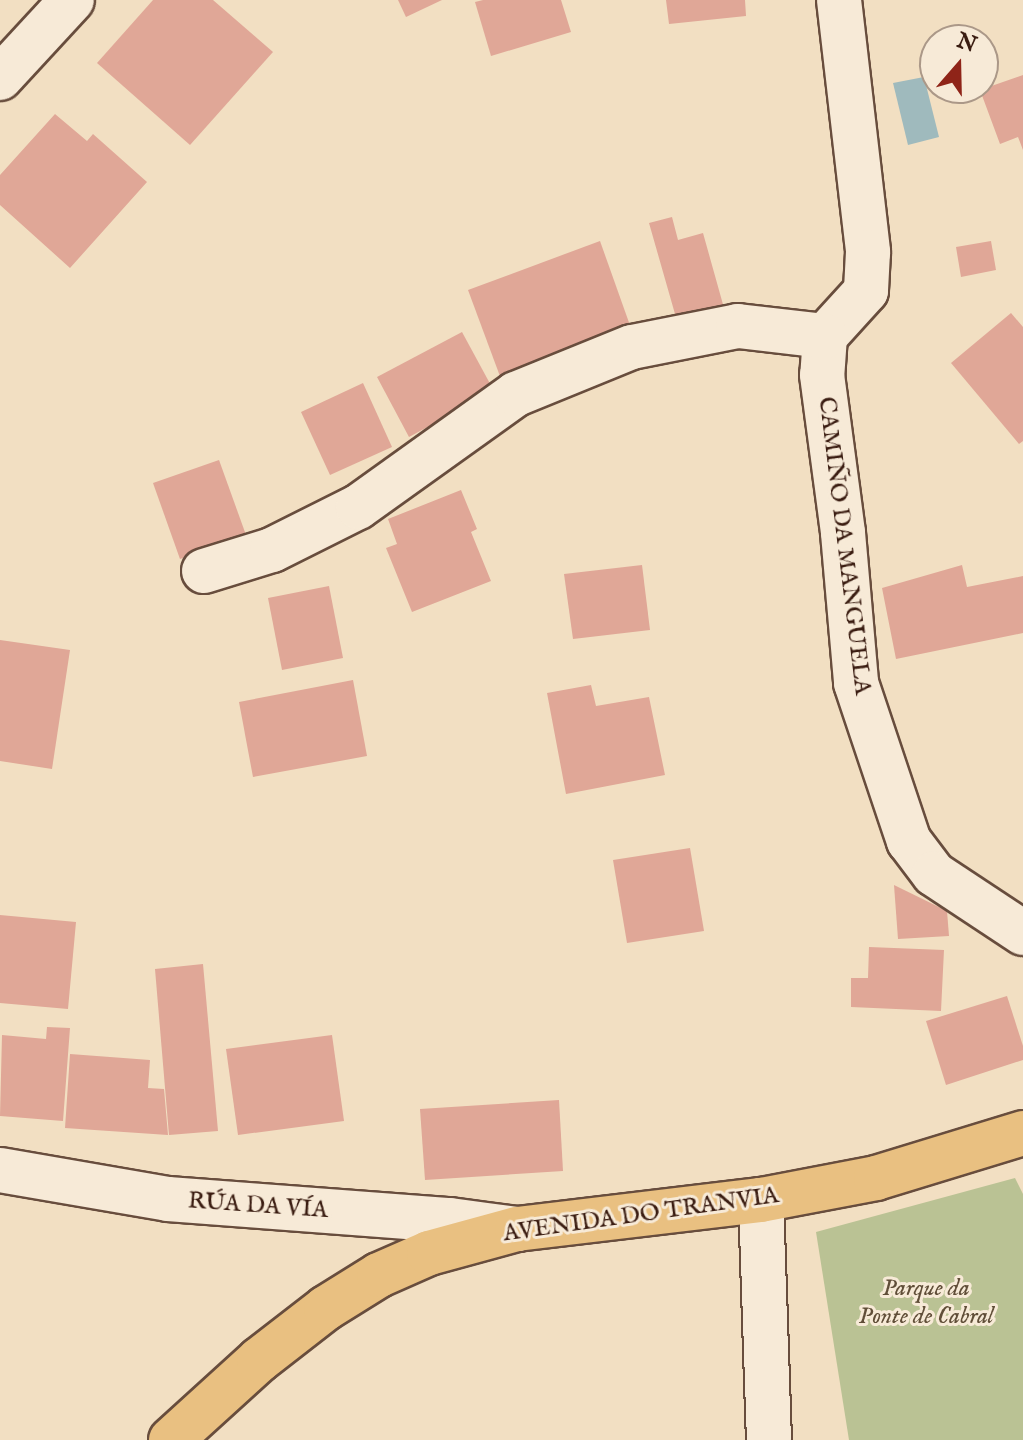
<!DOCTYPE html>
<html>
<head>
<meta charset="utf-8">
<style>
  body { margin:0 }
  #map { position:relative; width:1023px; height:1440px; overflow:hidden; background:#f2dfc2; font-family:"IM FELL English",serif }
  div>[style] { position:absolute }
  .green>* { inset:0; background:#bac294 }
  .water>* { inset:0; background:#9fbabd }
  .building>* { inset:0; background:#e0a797 }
  .roads { filter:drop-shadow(2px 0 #684d3d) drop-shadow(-2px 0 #684d3d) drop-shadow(0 2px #684d3d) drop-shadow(0 -2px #684d3d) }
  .minor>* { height:44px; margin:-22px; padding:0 22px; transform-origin:22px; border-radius:22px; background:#f7ead7 }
  .major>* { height:44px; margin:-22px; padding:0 22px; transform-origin:22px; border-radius:22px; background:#e9c081 }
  span { translate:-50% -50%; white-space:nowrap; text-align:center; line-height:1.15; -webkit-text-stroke:6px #f7ead7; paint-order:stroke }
  .street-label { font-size:24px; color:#3a1c11 }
  .park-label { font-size:24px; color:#604e38; font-style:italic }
  .north { position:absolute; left:919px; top:24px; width:80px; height:80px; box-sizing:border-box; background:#f7ead7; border:2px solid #ab9888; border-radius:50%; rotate:20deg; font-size:22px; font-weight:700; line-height:32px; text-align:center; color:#3a1c11 }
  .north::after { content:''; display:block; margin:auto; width:28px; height:36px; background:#8f2418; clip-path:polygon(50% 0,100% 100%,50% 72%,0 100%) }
</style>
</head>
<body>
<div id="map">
  <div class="green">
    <div style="clip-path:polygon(1015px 1178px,1023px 1194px,1023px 1440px,849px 1440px,816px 1232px)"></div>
  </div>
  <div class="water">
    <div style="clip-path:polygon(924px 77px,939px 137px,908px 145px,893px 83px)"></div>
  </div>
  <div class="building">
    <div style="clip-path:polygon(153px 0,213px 0,273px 52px,190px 145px,97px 63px)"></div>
    <div style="clip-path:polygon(398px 0,442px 0,406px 17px)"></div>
    <div style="clip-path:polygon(483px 0,561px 0,571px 32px,491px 56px,475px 2px)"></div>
    <div style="clip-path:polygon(666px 0,745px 0,746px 16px,669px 24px)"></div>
    <div style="clip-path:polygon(1023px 75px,1023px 150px,1018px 137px,1000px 144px,980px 90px)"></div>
    <div style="clip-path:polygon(55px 114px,87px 141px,93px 134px,147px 182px,70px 268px,0 205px,0 175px)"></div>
    <div style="clip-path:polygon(672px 217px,678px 240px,703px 233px,724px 308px,677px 321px,649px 223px)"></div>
    <div style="clip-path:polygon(600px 241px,632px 331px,501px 379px,468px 290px)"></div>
    <div style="clip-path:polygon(991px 241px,996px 270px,961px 277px,956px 247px)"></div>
    <div style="clip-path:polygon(1011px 313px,1023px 327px,1023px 441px,1019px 444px,951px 363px)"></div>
    <div style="clip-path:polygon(462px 332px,494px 391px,409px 437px,377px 377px)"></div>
    <div style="clip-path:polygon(363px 383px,392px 447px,330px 475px,301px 412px)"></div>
    <div style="clip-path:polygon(219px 460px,246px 535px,180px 559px,153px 483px)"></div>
    <div style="clip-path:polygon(461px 490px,477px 529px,471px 532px,491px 581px,412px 612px,386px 548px,397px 544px,388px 519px)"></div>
    <div style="clip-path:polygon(642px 565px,650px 630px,573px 639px,564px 574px)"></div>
    <div style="clip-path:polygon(962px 565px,967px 587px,1023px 576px,1023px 633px,896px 659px,882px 588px)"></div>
    <div style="clip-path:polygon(329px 586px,343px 658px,282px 670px,268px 598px)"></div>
    <div style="clip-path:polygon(0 640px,70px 650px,52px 769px,0 761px)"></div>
    <div style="clip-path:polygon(353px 680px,367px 756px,253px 777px,239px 702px)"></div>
    <div style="clip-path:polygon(591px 685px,596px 706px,649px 697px,665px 775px,566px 794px,547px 693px)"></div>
    <div style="clip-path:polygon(690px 848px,704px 931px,627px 943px,613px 860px)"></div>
    <div style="clip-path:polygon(894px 885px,947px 911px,949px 936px,898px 939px)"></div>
    <div style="clip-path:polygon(0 915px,76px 922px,68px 1009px,0 1003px)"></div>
    <div style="clip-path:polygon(869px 947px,944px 950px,941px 1011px,851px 1007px,851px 978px,868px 978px)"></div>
    <div style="clip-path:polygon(203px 964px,218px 1131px,169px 1135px,155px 969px)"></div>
    <div style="clip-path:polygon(1007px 996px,1023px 1046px,1023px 1060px,946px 1085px,926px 1021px)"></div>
    <div style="clip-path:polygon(47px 1027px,70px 1028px,63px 1121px,0 1116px,2px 1035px,46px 1039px)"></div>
    <div style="clip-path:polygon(332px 1035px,344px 1121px,238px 1135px,226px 1049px)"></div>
    <div style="clip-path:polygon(70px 1054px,150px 1060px,148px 1088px,164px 1089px,168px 1135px,65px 1128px)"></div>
    <div style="clip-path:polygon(559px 1100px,563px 1171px,425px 1180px,420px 1109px)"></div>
  </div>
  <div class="roads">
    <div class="minor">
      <div style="left:839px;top:0;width:254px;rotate:83.4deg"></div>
      <div style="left:868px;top:252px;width:39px;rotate:93deg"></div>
      <div style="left:866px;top:291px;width:61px;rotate:132.3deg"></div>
      <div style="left:825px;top:336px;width:39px;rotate:94deg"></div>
      <div style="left:822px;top:375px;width:159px;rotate:82.4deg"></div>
      <div style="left:843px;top:533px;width:151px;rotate:85deg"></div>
      <div style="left:856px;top:683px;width:167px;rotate:71.5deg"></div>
      <div style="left:909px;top:841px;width:41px;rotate:52.9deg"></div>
      <div style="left:934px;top:874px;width:107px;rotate:33.5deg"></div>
      <div style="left:0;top:78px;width:106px;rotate:-47.3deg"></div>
      <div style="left:204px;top:571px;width:71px;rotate:-17.2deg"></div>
      <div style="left:272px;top:550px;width:96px;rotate:-26.6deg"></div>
      <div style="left:358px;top:507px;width:194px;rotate:-35.6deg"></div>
      <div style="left:516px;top:394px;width:125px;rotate:-22.1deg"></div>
      <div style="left:632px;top:347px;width:108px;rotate:-11.2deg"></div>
      <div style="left:738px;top:326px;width:88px;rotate:6.6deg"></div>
      <div style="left:0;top:1170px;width:170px;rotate:9.8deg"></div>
      <div style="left:168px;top:1199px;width:283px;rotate:4.3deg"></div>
      <div style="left:450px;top:1220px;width:68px;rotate:7.7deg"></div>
      <div style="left:761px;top:1200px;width:240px;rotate:88.1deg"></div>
    </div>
    <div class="major">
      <div style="left:171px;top:1440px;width:119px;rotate:-42.3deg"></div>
      <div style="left:259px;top:1360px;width:85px;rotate:-37.8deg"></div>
      <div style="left:326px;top:1308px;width:62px;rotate:-31.9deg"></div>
      <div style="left:379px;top:1275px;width:55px;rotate:-23.7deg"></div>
      <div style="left:429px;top:1253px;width:91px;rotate:-15.3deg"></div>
      <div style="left:517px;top:1229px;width:246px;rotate:-6.8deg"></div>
      <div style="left:761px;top:1200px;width:117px;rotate:-10.8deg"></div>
      <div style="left:876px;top:1178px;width:154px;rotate:-17deg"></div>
    </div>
  </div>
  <div class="street-label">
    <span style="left:844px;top:546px;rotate:83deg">CAMIÑO DA MANGUELA</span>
    <span style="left:258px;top:1206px;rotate:4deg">RÚA DA VÍA</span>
    <span style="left:641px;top:1215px;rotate:-8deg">AVENIDA DO TRANVIA</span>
  </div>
  <div class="park-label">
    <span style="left:926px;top:1303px">Parque da<br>Ponte de Cabral</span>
  </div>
  <div class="north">N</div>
</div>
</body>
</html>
